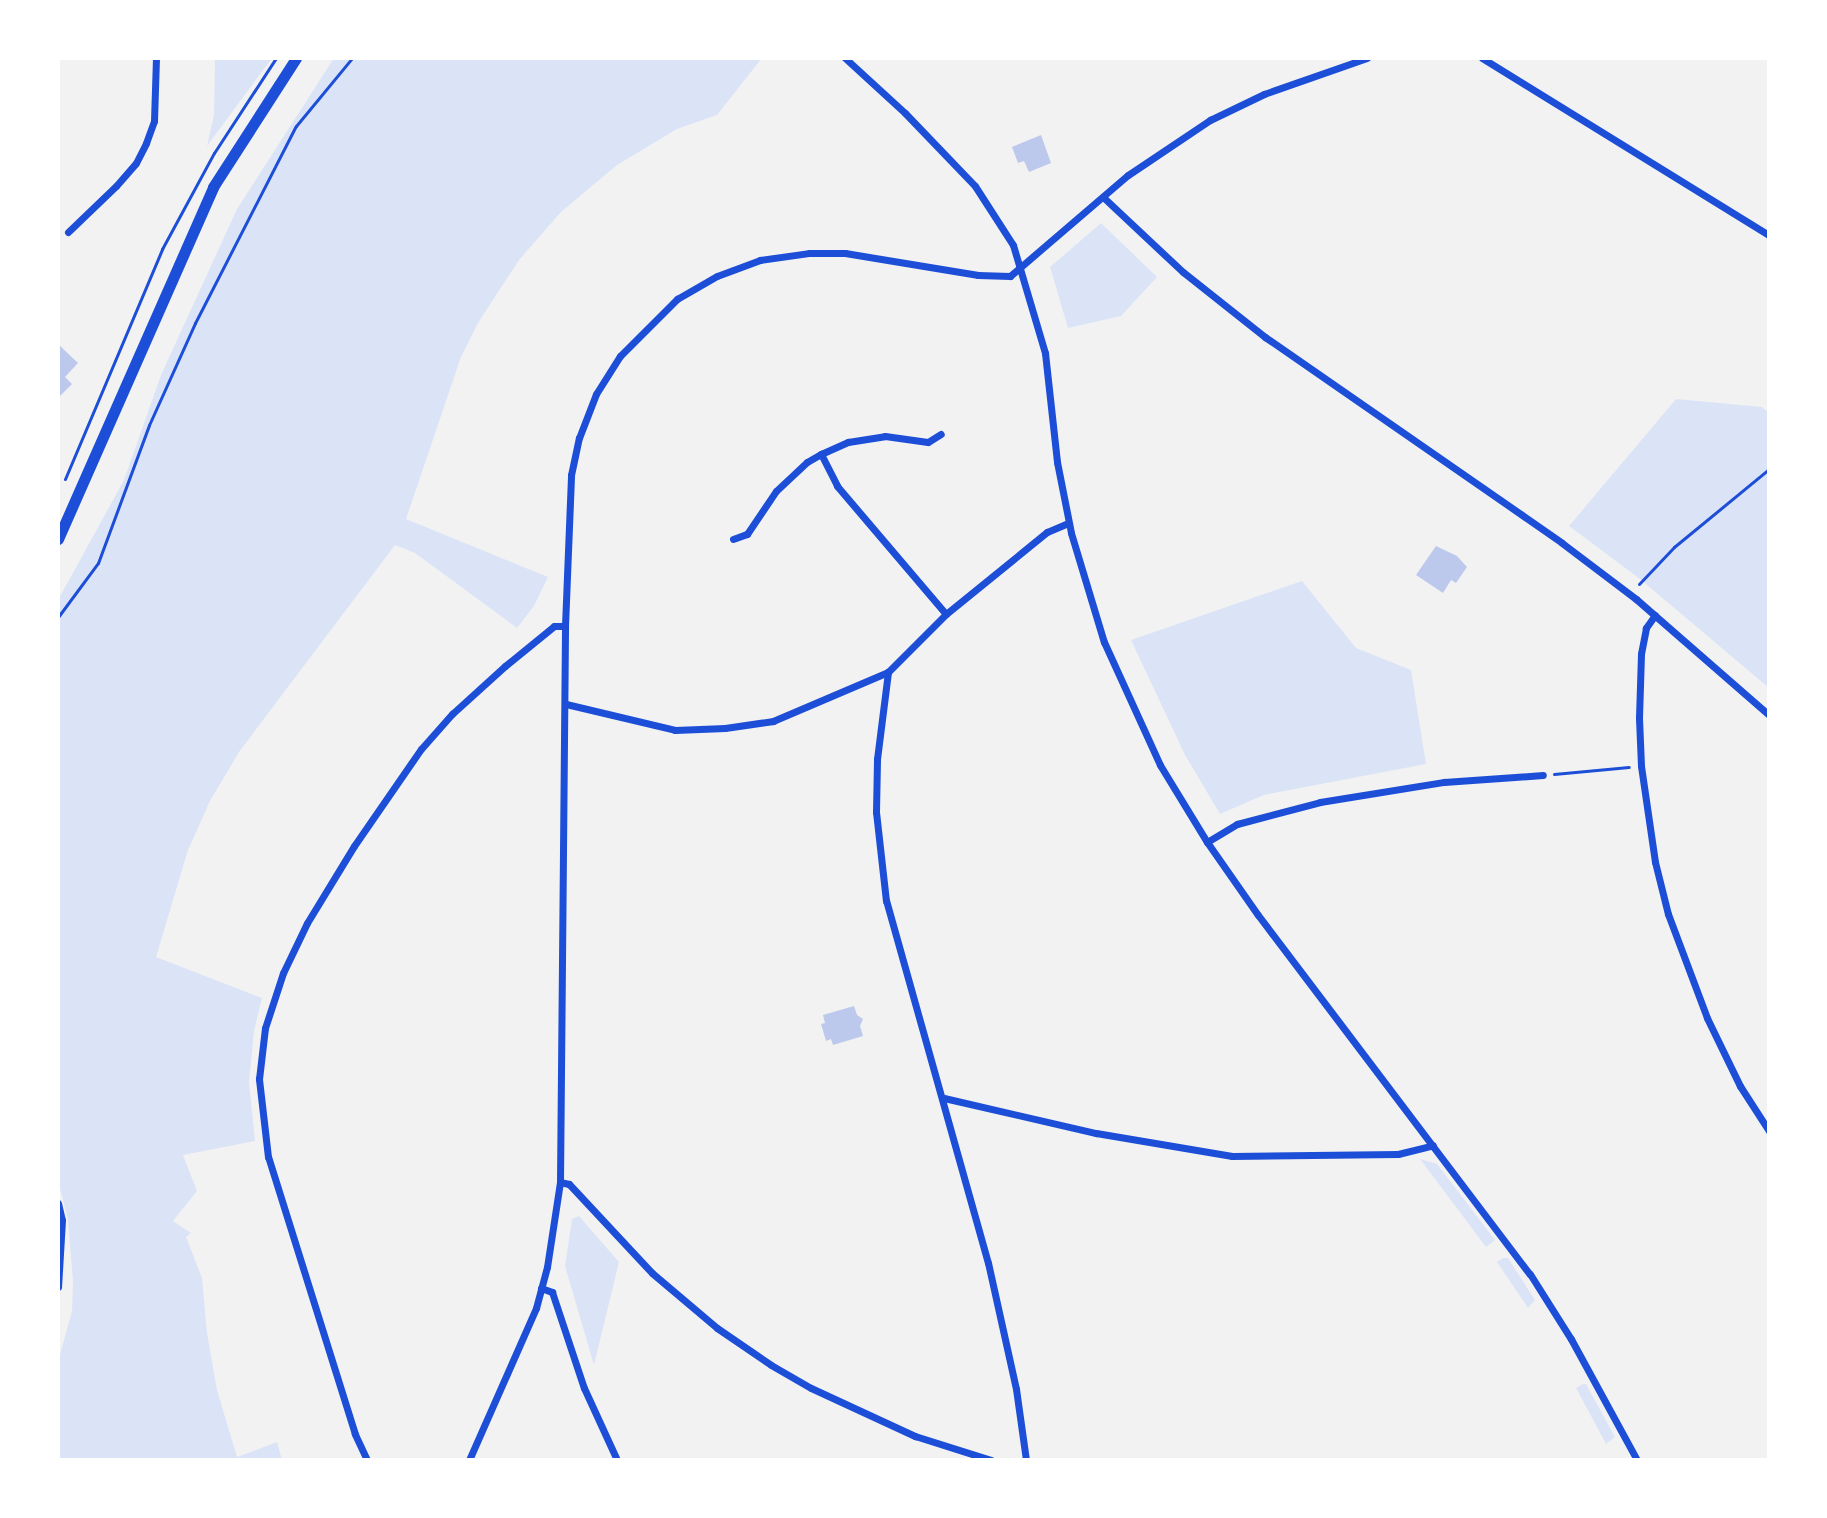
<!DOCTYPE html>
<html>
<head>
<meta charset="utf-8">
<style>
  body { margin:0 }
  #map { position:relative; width:1827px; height:1518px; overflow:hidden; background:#f2f2f2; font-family:"Fira Sans Condensed",sans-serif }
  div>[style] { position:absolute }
  .green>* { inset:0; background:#dbe4f7 }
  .building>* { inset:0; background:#bdc9ec }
  .path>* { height:3px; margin:-1.5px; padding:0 1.5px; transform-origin:1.5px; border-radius:1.5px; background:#1d4ed8 }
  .minor>* { height:7px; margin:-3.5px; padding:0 3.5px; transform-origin:3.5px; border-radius:3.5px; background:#1d4ed8 }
  .primary>* { height:11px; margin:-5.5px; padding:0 5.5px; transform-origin:5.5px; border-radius:5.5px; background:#1d4ed8 }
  span { translate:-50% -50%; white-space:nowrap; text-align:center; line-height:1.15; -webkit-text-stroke:6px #fff; paint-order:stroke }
  .frame { position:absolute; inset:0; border:60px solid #fff; pointer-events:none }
</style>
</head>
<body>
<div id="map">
  <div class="green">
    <div style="clip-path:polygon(215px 58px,272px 58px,207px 146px,214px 115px)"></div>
    <div style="clip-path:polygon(334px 58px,762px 58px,717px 115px,677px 129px,617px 165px,561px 212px,519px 260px,478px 323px,461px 357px,406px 519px,548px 577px,534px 606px,517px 628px,415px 553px,395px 545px,239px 752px,210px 801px,188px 850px,156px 957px,262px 998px,254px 1031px,249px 1082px,255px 1141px,183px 1155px,197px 1191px,173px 1221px,191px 1233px,186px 1237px,202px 1278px,207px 1333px,217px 1390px,237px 1457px,277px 1442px,282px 1460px,58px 1460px,58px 1362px,72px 1311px,73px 1282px,68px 1220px,58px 1180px,58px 600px,124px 480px,161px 375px,237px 209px)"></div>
    <div style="clip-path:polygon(1101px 223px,1157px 277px,1121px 316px,1068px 328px,1050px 267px)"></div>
    <div style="clip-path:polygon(1676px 399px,1762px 407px,1769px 413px,1769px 688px,1640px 579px,1569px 526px)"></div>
    <div style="clip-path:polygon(1302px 581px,1356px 648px,1411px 670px,1426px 764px,1264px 795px,1220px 814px,1185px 755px,1131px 640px)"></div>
    <div style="clip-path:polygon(1420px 1159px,1437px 1164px,1495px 1240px,1486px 1247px)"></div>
    <div style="clip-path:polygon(579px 1216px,619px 1262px,594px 1365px,565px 1266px,572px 1219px)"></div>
    <div style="clip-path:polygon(1503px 1258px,1508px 1258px,1535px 1300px,1528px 1308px,1497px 1262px)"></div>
    <div style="clip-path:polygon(1583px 1384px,1586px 1384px,1615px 1437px,1606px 1444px,1576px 1388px)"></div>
  </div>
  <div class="building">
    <div style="clip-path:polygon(1041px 135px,1051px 163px,1029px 172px,1024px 161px,1018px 163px,1012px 147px)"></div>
    <div style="clip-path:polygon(58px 344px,78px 363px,65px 377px,72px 384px,58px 398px)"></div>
    <div style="clip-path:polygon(1436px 546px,1457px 556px,1467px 567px,1456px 583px,1451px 580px,1443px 593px,1416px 575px)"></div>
    <div style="clip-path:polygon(854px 1006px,857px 1015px,863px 1019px,860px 1026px,863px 1036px,833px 1045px,831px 1039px,826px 1041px,821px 1024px,825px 1023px,823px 1015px)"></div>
  </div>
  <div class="path">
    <div style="left:65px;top:479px;width:250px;rotate:-67.1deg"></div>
    <div style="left:162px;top:249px;width:109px;rotate:-61.6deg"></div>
    <div style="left:214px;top:153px;width:113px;rotate:-56.9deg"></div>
    <div style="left:1639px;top:584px;width:51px;rotate:-46.6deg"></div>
    <div style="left:1674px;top:547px;width:123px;rotate:-39.4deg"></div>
    <div style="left:58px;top:617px;width:67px;rotate:-53.5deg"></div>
    <div style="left:98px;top:563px;width:147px;rotate:-69.7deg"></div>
    <div style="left:149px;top:425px;width:112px;rotate:-65.7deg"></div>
    <div style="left:195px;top:323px;width:221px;rotate:-62.9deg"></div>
    <div style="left:296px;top:126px;width:88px;rotate:-50.5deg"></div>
    <div style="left:1554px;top:774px;width:75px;rotate:-5.3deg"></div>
  </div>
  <div class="minor">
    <div style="left:845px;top:58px;width:81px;rotate:42.5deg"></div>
    <div style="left:905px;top:113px;width:101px;rotate:46.2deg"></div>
    <div style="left:975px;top:186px;width:70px;rotate:57.2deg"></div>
    <div style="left:1013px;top:245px;width:113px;rotate:73.5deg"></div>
    <div style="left:1045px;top:353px;width:110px;rotate:83.7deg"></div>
    <div style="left:1057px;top:462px;width:72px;rotate:78.8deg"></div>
    <div style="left:1071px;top:533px;width:114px;rotate:73.2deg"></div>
    <div style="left:1104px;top:642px;width:135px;rotate:65.5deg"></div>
    <div style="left:1160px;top:765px;width:90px;rotate:58.6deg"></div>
    <div style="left:1207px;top:842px;width:89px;rotate:55.1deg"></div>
    <div style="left:1258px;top:915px;width:450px;rotate:52.9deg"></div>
    <div style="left:1530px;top:1274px;width:77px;rotate:57.8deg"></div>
    <div style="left:1571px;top:1339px;width:138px;rotate:61.4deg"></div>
    <div style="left:1482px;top:58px;width:337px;rotate:31.7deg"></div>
    <div style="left:1103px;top:197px;width:110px;rotate:43.2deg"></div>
    <div style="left:1183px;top:272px;width:105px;rotate:38.4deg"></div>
    <div style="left:1265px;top:337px;width:361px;rotate:34.7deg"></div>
    <div style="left:1562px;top:543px;width:93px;rotate:37.1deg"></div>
    <div style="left:1636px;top:599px;width:176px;rotate:41.1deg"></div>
    <div style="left:68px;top:232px;width:66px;rotate:-43.8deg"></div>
    <div style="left:116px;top:186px;width:30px;rotate:-49deg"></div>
    <div style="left:136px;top:163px;width:22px;rotate:-63deg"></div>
    <div style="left:146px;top:143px;width:23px;rotate:-70deg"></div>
    <div style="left:154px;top:121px;width:63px;rotate:-88.2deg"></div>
    <div style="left:821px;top:454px;width:36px;rotate:63deg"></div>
    <div style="left:837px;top:486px;width:168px;rotate:49.6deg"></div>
    <div style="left:733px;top:539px;width:15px;rotate:-20deg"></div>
    <div style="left:747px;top:534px;width:52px;rotate:-56deg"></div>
    <div style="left:776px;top:491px;width:42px;rotate:-43.1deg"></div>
    <div style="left:807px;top:462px;width:16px;rotate:-30deg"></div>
    <div style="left:821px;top:454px;width:30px;rotate:-24deg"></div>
    <div style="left:848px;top:442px;width:37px;rotate:-9deg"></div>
    <div style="left:885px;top:436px;width:43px;rotate:7.9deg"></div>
    <div style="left:928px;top:442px;width:15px;rotate:-32deg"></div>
    <div style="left:1655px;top:615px;width:16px;rotate:125deg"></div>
    <div style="left:1646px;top:628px;width:26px;rotate:101deg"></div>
    <div style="left:1641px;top:654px;width:64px;rotate:91.8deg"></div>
    <div style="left:1639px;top:718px;width:48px;rotate:87.6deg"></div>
    <div style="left:1641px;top:766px;width:97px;rotate:81.7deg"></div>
    <div style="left:1655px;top:862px;width:54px;rotate:76deg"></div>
    <div style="left:1668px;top:914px;width:111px;rotate:69.4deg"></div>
    <div style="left:1707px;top:1018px;width:76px;rotate:64.1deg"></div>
    <div style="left:1740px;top:1086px;width:54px;rotate:57.2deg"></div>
    <div style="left:566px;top:704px;width:112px;rotate:13.4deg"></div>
    <div style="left:675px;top:730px;width:50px;rotate:-2.3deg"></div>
    <div style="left:725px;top:728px;width:49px;rotate:-8.3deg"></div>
    <div style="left:773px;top:721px;width:125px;rotate:-23.1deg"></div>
    <div style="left:1207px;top:842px;width:35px;rotate:-31deg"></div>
    <div style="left:1237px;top:824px;width:86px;rotate:-14.8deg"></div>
    <div style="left:1320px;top:802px;width:126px;rotate:-9.2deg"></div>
    <div style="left:1444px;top:782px;width:99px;rotate:-4deg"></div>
    <div style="left:944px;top:1098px;width:156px;rotate:13deg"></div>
    <div style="left:1096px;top:1133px;width:138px;rotate:9.6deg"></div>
    <div style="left:1232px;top:1156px;width:166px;rotate:-0.7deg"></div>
    <div style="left:1398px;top:1154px;width:36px;rotate:-14deg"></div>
    <div style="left:560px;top:1182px;width:9px;rotate:13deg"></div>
    <div style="left:569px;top:1184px;width:122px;rotate:47deg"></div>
    <div style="left:652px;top:1273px;width:85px;rotate:40.2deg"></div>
    <div style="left:717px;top:1328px;width:65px;rotate:34.4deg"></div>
    <div style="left:771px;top:1365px;width:46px;rotate:29.9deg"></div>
    <div style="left:811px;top:1388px;width:115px;rotate:24.8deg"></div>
    <div style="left:915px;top:1436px;width:80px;rotate:17.5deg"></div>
    <div style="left:58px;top:1203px;width:17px;rotate:77deg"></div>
    <div style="left:62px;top:1220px;width:67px;rotate:93.4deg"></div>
    <div style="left:541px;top:1288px;width:12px;rotate:20deg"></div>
    <div style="left:552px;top:1292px;width:101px;rotate:71.6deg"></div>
    <div style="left:584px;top:1388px;width:79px;rotate:65.4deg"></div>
    <div style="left:367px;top:1460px;width:29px;rotate:-115deg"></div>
    <div style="left:355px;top:1434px;width:290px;rotate:-107.4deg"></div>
    <div style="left:268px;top:1157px;width:79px;rotate:-96.6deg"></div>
    <div style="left:259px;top:1079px;width:51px;rotate:-83.3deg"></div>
    <div style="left:265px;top:1028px;width:58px;rotate:-71.9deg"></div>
    <div style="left:283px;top:973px;width:55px;rotate:-64.4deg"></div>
    <div style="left:307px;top:923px;width:90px;rotate:-58.6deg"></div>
    <div style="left:354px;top:846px;width:118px;rotate:-55.4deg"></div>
    <div style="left:421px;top:749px;width:47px;rotate:-48.5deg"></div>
    <div style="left:452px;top:714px;width:72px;rotate:-42.2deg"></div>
    <div style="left:505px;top:666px;width:63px;rotate:-39.2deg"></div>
    <div style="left:554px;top:626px;width:11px"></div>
    <div style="left:469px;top:1460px;width:166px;rotate:-66.2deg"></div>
    <div style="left:536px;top:1308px;width:42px;rotate:-75deg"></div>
    <div style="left:547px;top:1267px;width:86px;rotate:-81.3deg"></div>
    <div style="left:560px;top:1182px;width:556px;rotate:-89.48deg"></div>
    <div style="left:565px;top:626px;width:151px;rotate:-87.7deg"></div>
    <div style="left:571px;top:475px;width:38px;rotate:-78deg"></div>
    <div style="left:579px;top:438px;width:47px;rotate:-68.9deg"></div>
    <div style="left:596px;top:394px;width:45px;rotate:-57.7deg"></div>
    <div style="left:620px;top:356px;width:81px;rotate:-45deg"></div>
    <div style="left:677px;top:299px;width:46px;rotate:-29.9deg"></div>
    <div style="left:717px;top:276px;width:46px;rotate:-20.4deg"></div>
    <div style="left:760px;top:260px;width:49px;rotate:-8.1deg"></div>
    <div style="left:809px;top:253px;width:36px"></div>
    <div style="left:845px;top:253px;width:135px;rotate:9.4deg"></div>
    <div style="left:978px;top:275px;width:32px;rotate:2deg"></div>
    <div style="left:1010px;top:276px;width:155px;rotate:-40.6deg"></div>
    <div style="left:1128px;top:175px;width:99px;rotate:-33.9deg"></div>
    <div style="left:1210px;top:120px;width:60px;rotate:-25.7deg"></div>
    <div style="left:1264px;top:94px;width:109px;rotate:-19.3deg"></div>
    <div style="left:1026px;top:1460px;width:72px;rotate:-98deg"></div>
    <div style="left:1016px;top:1389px;width:129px;rotate:-102.5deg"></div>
    <div style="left:988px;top:1263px;width:376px;rotate:-105.7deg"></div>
    <div style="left:886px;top:901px;width:90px;rotate:-96.4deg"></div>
    <div style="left:876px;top:812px;width:53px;rotate:-88.9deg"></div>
    <div style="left:877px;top:759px;width:88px;rotate:-82.8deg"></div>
    <div style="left:888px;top:672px;width:82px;rotate:-45deg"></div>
    <div style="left:946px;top:614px;width:130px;rotate:-39.1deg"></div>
    <div style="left:1047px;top:532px;width:23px;rotate:-23deg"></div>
  </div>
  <div class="primary">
    <div style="left:58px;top:539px;width:385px;rotate:-66.2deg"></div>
    <div style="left:213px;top:187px;width:153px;rotate:-57.2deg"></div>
  </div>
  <div class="frame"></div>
</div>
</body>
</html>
